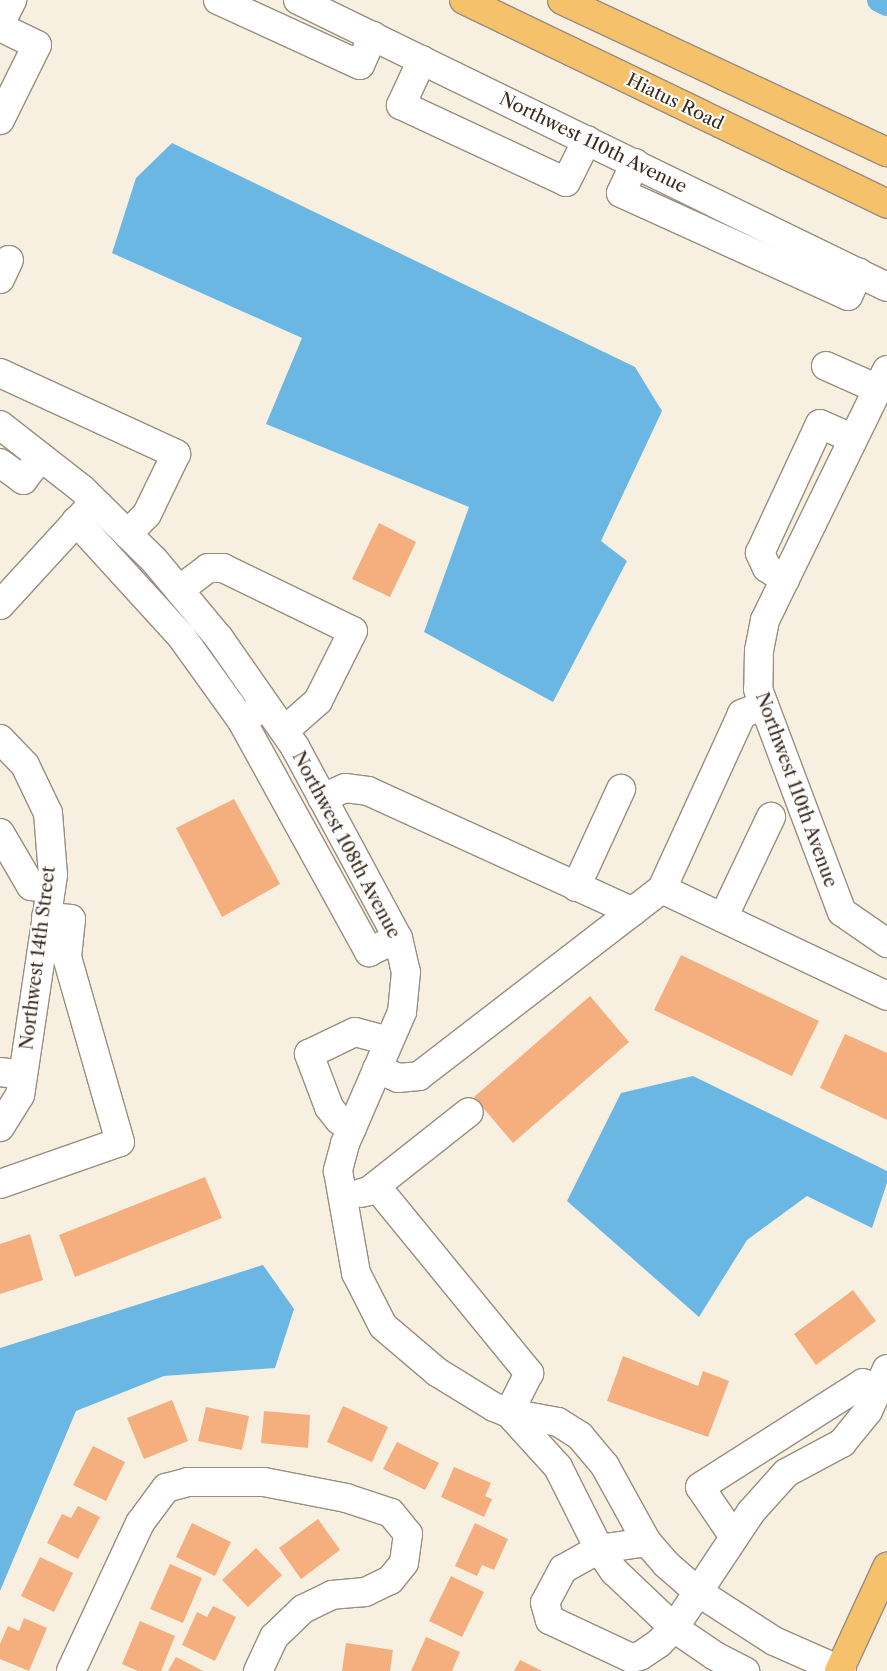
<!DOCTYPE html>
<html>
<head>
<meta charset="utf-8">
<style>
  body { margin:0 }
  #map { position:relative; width:887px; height:1671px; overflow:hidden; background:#f7f0e0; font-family:"Libre Caslon Text",serif }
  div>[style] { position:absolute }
  .water>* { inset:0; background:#6ab7e4 }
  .canal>* { height:24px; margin:-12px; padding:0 12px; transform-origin:12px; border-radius:12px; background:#6ab7e4 }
  .building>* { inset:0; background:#f5ae7d }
  .roads { filter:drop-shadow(1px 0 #998d7f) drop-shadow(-1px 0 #998d7f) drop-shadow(0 1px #998d7f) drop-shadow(0 -1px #998d7f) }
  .minor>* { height:28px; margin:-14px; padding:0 14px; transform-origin:14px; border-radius:14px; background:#fff }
  .major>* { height:28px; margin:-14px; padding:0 14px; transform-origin:14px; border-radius:14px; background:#f5c16b }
  .highway>* { height:28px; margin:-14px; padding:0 14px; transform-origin:14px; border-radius:14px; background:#f5c16b }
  span { translate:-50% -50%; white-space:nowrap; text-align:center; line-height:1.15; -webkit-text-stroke:4px #fff; paint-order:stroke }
  .street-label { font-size:18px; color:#3b2a1e }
</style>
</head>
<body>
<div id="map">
  <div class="water">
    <div style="clip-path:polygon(172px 143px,635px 367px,662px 411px,601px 541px,627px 561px,553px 702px,424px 632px,469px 507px,266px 424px,302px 338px,112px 253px,136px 178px)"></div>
    <div style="clip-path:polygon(693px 1076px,887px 1171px,887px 1183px,872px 1228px,807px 1196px,747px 1240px,699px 1317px,567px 1201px,621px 1093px)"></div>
    <div style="clip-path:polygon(263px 1265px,294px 1309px,275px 1368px,164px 1376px,76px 1411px,0 1591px,0 1348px)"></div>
  </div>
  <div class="canal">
    <div style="left:879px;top:0;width:9px;rotate:27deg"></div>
  </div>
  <div class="building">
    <div style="clip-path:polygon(379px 523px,416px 542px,390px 597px,352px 579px)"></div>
    <div style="clip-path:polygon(234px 799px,280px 884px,222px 917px,176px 828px)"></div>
    <div style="clip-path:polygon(681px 955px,819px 1021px,792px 1076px,654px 1010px)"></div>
    <div style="clip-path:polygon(590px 996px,629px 1042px,513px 1143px,474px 1097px)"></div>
    <div style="clip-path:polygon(845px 1034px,887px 1053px,887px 1120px,820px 1088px)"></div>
    <div style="clip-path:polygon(205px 1177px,222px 1218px,75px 1277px,59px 1235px)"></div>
    <div style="clip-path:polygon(30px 1234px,43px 1280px,0 1294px,0 1244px)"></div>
    <div style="clip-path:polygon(853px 1290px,876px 1321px,816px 1365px,794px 1334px)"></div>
    <div style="clip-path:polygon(623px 1356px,698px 1386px,703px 1371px,729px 1381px,708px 1437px,607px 1401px)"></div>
    <div style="clip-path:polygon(172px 1400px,188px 1441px,144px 1459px,127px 1418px)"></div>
    <div style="clip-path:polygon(343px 1406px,388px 1427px,372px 1462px,327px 1442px)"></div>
    <div style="clip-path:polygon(206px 1407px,249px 1416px,242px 1450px,198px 1441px)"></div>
    <div style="clip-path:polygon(264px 1411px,310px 1415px,308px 1448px,261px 1443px)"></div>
    <div style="clip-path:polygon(397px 1442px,439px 1463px,425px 1490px,383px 1469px)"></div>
    <div style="clip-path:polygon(93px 1446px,125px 1462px,106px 1501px,73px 1485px)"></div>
    <div style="clip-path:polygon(454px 1467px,491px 1483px,485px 1496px,492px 1499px,484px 1517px,441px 1497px)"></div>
    <div style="clip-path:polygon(78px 1506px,100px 1517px,78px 1559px,47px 1543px,62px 1514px,71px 1518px)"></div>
    <div style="clip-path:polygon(318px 1519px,340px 1550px,301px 1579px,279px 1548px)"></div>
    <div style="clip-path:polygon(192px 1523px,231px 1542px,215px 1576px,176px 1557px)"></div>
    <div style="clip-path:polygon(475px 1523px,508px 1539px,494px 1570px,482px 1565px,477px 1576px,455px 1566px)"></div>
    <div style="clip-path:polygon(256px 1548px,282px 1575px,248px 1607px,222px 1580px)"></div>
    <div style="clip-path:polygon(40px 1557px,73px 1573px,54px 1612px,21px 1596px)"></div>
    <div style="clip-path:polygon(170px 1564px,202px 1578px,183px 1623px,150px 1609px)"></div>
    <div style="clip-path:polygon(451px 1576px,484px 1592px,462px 1637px,429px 1621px)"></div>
    <div style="clip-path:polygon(213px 1606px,236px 1617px,215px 1661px,182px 1645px,197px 1612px,207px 1617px)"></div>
    <div style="clip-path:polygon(24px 1618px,47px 1628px,29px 1671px,0 1659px,0 1644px,8px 1626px,19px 1631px)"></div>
    <div style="clip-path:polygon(140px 1621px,175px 1636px,161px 1671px,138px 1671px,122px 1664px)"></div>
    <div style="clip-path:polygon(426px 1637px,460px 1652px,452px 1671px,411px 1671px)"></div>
    <div style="clip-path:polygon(346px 1643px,393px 1650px,390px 1671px,342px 1671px)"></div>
    <div style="clip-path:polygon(176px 1657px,203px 1671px,168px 1671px)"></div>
    <div style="clip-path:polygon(520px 1660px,542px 1671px,514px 1671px)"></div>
  </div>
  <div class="roads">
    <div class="minor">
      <div style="left:218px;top:0;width:156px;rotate:24.6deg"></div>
      <div style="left:360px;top:65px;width:32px;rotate:-66deg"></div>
      <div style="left:298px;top:0;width:655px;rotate:25.98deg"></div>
      <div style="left:0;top:24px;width:27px;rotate:-63deg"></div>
      <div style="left:0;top:27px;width:41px;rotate:25.9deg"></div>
      <div style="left:37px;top:45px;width:84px;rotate:116.3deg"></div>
      <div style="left:422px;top:60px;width:50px;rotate:115deg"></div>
      <div style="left:401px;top:105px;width:182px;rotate:25deg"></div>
      <div style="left:566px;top:182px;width:47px;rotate:-63.4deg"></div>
      <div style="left:635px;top:163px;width:33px;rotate:115deg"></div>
      <div style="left:621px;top:193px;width:249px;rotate:24.4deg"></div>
      <div style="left:848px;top:296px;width:26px;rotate:-65deg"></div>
      <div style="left:0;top:279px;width:21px;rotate:-65deg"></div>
      <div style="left:826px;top:366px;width:57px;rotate:23.9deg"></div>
      <div style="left:887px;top:370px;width:278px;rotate:116deg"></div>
      <div style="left:765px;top:620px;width:31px;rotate:101deg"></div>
      <div style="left:759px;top:650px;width:39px;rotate:91deg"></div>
      <div style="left:758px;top:689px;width:238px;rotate:69.4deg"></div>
      <div style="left:842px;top:912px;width:55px;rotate:34.6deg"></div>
      <div style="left:0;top:373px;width:194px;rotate:24.7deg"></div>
      <div style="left:176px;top:454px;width:67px;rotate:115.8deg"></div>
      <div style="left:147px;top:514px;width:28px;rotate:134deg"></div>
      <div style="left:0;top:425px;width:104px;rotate:38deg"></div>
      <div style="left:82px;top:489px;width:101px;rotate:44.6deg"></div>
      <div style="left:154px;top:560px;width:102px;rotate:50.2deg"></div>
      <div style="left:219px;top:638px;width:133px;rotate:55.1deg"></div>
      <div style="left:295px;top:747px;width:217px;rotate:61.7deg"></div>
      <div style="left:398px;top:938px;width:35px;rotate:77deg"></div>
      <div style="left:406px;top:972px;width:40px;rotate:95.7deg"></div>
      <div style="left:402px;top:1012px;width:144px;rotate:113.4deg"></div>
      <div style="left:345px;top:1144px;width:28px;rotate:105deg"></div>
      <div style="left:338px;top:1171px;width:104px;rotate:80deg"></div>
      <div style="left:356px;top:1273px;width:59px;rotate:63deg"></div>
      <div style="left:383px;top:1326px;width:71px;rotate:40.4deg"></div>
      <div style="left:437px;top:1372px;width:67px;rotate:31.6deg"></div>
      <div style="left:494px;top:1407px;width:16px;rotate:22deg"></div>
      <div style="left:509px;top:1413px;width:50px;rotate:10.4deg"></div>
      <div style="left:558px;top:1422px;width:26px;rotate:32deg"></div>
      <div style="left:580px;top:1436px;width:39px;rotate:50deg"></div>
      <div style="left:605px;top:1466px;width:87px;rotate:61.1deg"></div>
      <div style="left:647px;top:1542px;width:29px;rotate:49deg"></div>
      <div style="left:666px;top:1564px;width:43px;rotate:41.2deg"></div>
      <div style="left:698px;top:1592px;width:90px;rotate:32.8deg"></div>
      <div style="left:774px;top:1641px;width:74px;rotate:23.8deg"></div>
      <div style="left:0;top:463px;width:29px;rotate:36deg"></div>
      <div style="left:23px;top:480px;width:29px;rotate:-52deg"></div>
      <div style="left:76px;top:521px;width:156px;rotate:47.6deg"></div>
      <div style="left:181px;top:636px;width:105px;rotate:54.3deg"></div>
      <div style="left:242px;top:721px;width:18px;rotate:-34deg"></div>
      <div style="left:785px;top:580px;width:22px;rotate:-146deg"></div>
      <div style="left:767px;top:568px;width:17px;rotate:-115deg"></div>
      <div style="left:760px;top:553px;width:142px;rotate:-65.1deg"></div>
      <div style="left:820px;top:424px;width:36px;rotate:24deg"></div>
      <div style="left:179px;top:590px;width:36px;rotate:-37deg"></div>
      <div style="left:208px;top:568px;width:15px"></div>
      <div style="left:223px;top:568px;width:144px;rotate:25.9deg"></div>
      <div style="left:353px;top:631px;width:78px;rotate:116.6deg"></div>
      <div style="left:318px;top:701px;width:45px;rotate:138.6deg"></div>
      <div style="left:0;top:605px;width:132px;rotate:-47.5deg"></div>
      <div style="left:764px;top:705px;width:24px;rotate:158deg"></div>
      <div style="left:742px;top:714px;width:192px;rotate:114.6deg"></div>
      <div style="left:662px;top:889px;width:249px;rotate:25.4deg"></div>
      <div style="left:242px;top:721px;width:264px;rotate:61.2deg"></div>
      <div style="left:369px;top:952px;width:32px;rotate:-26deg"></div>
      <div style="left:0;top:739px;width:36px;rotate:46deg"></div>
      <div style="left:25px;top:765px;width:53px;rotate:64.4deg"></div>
      <div style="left:48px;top:813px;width:62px;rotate:85.4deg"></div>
      <div style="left:53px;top:875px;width:222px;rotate:98.5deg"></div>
      <div style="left:20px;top:1095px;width:38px;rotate:122deg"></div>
      <div style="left:322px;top:798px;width:25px;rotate:-23deg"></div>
      <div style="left:345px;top:788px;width:23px;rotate:7deg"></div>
      <div style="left:368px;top:791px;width:291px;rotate:24.5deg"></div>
      <div style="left:0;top:833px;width:61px;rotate:59.7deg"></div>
      <div style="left:31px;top:886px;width:20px;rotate:9deg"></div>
      <div style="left:576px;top:887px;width:108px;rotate:-65.3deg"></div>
      <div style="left:723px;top:918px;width:112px;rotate:-64.6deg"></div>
      <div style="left:377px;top:1069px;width:23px;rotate:23deg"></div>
      <div style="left:398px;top:1078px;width:21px;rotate:-5deg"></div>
      <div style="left:419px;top:1076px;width:307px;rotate:-37.6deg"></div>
      <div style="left:0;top:1072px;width:23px;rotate:7deg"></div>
      <div style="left:352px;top:1128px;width:15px;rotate:-148deg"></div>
      <div style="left:339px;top:1120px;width:16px;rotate:-128deg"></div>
      <div style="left:329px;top:1107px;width:57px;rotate:-110.7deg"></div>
      <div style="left:309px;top:1054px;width:51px;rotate:-25.6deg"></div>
      <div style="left:355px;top:1032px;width:35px;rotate:15deg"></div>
      <div style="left:0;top:1184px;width:127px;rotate:-19.3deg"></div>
      <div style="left:120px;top:1142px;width:192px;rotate:-106deg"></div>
      <div style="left:67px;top:957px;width:38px;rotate:-84deg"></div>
      <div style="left:71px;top:919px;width:25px;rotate:-175deg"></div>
      <div style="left:376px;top:1186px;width:242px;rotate:50.7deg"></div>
      <div style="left:529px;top:1373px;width:45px;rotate:116.6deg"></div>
      <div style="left:361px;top:1193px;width:8px;rotate:-14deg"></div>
      <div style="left:369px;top:1191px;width:127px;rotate:-38.3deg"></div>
      <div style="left:509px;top:1413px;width:73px;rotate:47.8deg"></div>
      <div style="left:558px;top:1467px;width:92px;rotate:63.4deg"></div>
      <div style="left:599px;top:1549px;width:27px;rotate:56deg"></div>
      <div style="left:614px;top:1571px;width:83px;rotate:43.5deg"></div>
      <div style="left:674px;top:1628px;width:50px;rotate:34.3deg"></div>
      <div style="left:715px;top:1656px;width:34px;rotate:27deg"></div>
      <div style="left:734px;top:1537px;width:60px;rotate:-124.2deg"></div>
      <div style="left:700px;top:1487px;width:193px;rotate:-32.5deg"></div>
      <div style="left:863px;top:1383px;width:16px;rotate:27deg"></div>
      <div style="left:647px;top:1542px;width:49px;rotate:171.7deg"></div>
      <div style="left:599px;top:1549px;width:41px;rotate:150.9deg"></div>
      <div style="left:563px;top:1569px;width:38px;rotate:118deg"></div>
      <div style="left:545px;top:1603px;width:18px;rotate:74deg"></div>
      <div style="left:550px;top:1620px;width:89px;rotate:25.1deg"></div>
      <div style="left:631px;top:1658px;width:9px;rotate:-13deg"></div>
      <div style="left:640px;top:1656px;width:23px;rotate:-34deg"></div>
      <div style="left:659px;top:1643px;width:21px;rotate:-45deg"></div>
      <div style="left:674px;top:1628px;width:139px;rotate:-56.4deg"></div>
      <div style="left:751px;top:1512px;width:52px;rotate:-48.1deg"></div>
      <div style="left:786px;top:1473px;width:64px;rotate:-28.2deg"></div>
      <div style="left:842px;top:1443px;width:41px;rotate:-50.9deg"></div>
      <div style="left:868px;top:1411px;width:46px;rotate:-65.7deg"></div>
      <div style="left:71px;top:1671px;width:163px;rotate:-65deg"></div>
      <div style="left:140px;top:1523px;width:44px;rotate:-53.4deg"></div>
      <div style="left:166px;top:1488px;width:23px;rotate:-15deg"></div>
      <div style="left:188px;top:1482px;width:76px"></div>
      <div style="left:264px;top:1482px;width:84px;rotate:11deg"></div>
      <div style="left:346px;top:1498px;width:47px;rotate:18.4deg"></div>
      <div style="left:391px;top:1513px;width:27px;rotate:51deg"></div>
      <div style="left:408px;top:1534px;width:29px;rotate:98deg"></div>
      <div style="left:404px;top:1563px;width:22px;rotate:129deg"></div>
      <div style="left:390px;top:1580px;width:28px;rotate:154deg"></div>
      <div style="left:365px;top:1592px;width:33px;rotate:175deg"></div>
      <div style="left:332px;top:1595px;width:32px;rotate:154deg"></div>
      <div style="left:303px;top:1609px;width:40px;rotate:136deg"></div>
      <div style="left:274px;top:1637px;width:38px;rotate:115deg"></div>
    </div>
    <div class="major">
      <div style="left:464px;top:0;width:470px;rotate:25.7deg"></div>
      <div style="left:562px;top:0;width:359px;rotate:25.1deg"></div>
    </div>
    <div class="highway">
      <div style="left:839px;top:1671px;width:115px;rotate:-65.2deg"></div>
    </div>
  </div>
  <div class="street-label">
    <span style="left:675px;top:102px;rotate:26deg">Hiatus Road</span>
    <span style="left:593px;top:143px;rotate:26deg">Northwest 110th Avenue</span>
    <span style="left:796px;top:790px;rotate:70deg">Northwest 110th Avenue</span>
    <span style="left:346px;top:845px;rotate:62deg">Northwest 108th Avenue</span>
    <span style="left:38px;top:958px;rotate:-83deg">Northwest 14th Street</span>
  </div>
</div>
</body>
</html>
